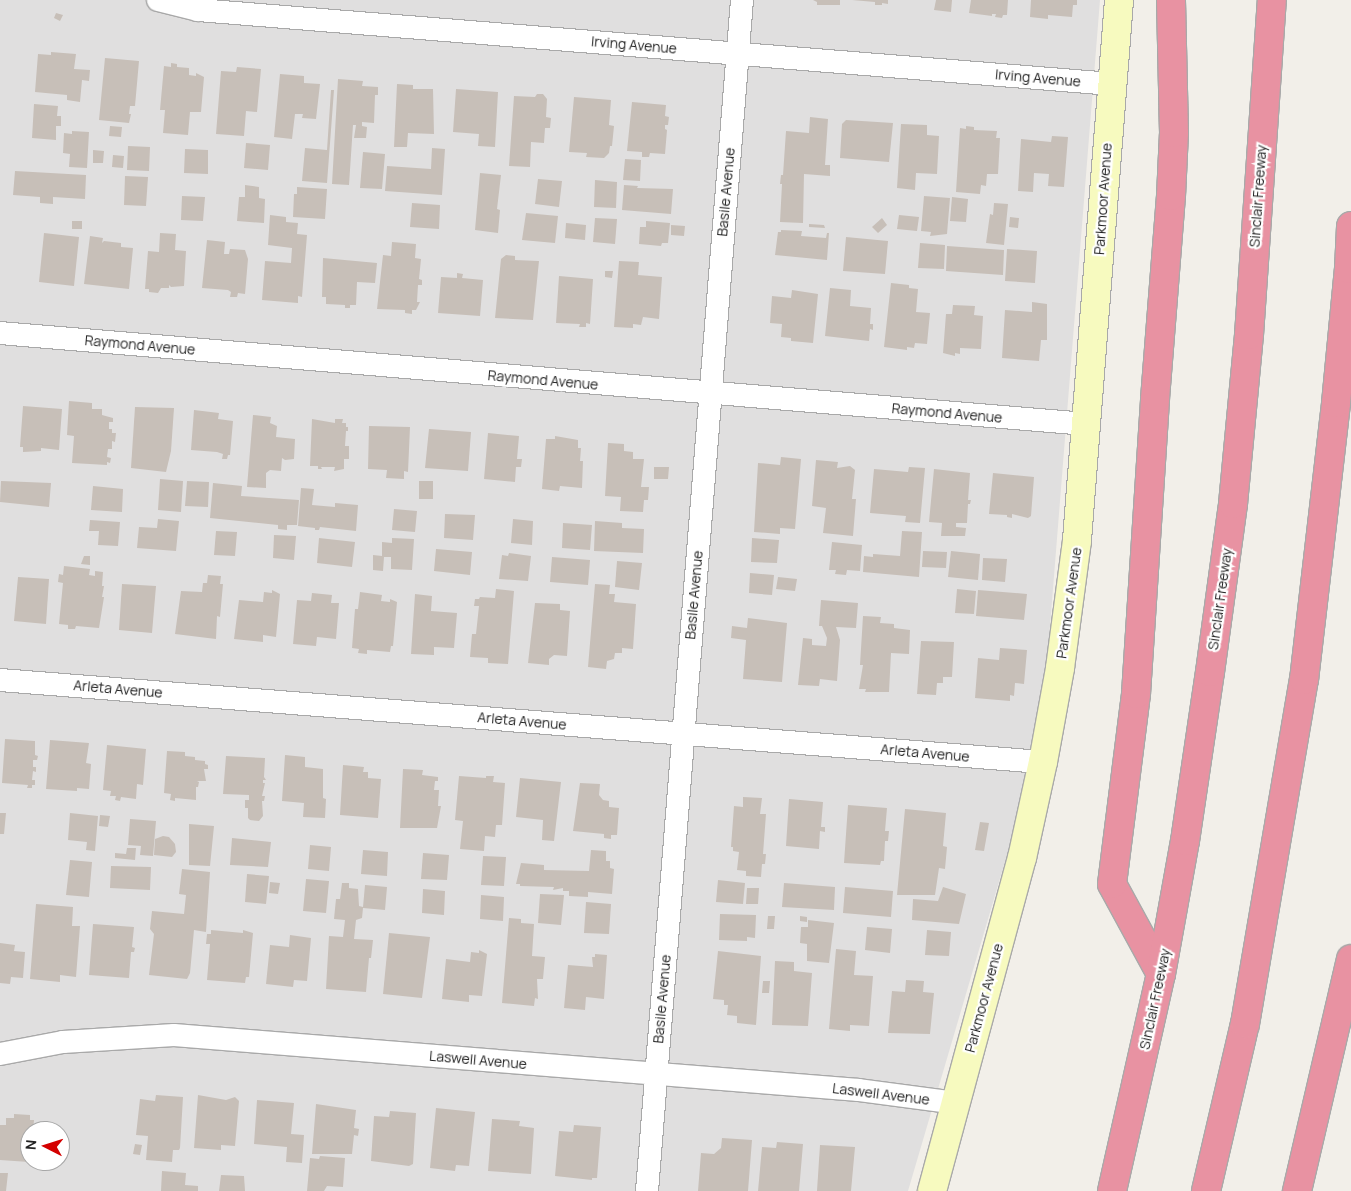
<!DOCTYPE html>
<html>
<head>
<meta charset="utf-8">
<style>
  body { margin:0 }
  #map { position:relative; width:1351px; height:1191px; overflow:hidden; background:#f2efe9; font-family:Manrope,sans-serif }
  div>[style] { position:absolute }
  .residential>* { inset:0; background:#e0dfdf }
  .building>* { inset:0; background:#c7bfb8 }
  .roads { filter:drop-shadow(1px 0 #a9a9a9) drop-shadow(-1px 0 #a9a9a9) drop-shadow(0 1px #a9a9a9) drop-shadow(0 -1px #a9a9a9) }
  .street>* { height:22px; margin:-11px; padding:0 11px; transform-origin:11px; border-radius:11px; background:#fff }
  .secondary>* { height:28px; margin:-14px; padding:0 14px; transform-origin:14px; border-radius:14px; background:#f7fabf }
  .highway>* { height:28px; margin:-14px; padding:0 14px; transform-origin:14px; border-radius:14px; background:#e892a2 }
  span { translate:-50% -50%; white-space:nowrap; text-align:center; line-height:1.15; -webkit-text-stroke:4.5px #fff; paint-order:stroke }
  .street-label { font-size:14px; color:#222 }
  .north { position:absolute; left:20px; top:1121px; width:50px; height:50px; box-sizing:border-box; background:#fff; border:1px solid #a7a7a7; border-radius:50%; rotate:275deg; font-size:14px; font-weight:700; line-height:20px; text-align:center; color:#222 }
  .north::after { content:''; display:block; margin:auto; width:18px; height:22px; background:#d40000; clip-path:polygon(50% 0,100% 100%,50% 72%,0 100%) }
</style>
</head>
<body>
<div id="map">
  <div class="residential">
    <div style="clip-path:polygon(evenodd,0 0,1100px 0,1041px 739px,908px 1191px,0 1191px,0 0,30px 1131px,60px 1131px,60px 1161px,30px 1161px,30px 1131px)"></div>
  </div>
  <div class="building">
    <div style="clip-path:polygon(813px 0,840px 0,840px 5px,817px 5px,817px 2px)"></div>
    <div style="clip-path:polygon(852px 0,888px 0,888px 4px,882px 3px,882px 5px,875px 5px,875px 2px)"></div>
    <div style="clip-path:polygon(936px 0,952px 0,951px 12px,934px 10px)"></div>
    <div style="clip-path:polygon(971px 0,1008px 0,1007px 15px,1003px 15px,1002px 18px,995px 17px,996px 14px,992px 14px,992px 16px,969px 13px)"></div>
    <div style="clip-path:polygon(1031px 0,1077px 0,1077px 5px,1073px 5px,1072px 17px,1048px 15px,1048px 19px,1030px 17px)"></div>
    <div style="clip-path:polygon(56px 13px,63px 15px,60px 21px,54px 18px)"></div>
    <div style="clip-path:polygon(51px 52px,76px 54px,74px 69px,90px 70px,89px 81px,82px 80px,80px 102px,67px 100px,67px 95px,35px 92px,38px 54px,51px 55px)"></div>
    <div style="clip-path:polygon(105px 58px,139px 61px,135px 106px,130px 106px,129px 114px,131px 114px,129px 123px,99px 120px)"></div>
    <div style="clip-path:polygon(171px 63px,177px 64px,177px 67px,189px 68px,189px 75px,196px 76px,196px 73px,204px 77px,201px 112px,190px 112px,188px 135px,163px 133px,165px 110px,160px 110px,164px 66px,171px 67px)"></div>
    <div style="clip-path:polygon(237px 67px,261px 69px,257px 112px,246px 111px,244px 136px,216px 134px,221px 71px,236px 72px)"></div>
    <div style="clip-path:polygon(280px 74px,304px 76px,304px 83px,320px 84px,316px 119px,302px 118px,303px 114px,295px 114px,292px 139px,274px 137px)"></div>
    <div style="clip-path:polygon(338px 79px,363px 81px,362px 86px,378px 87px,378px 95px,375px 95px,374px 123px,362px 122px,362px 126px,367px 127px,366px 138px,354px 138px,356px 125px,353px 125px,349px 185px,332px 184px)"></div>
    <div style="clip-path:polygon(397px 84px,413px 85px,413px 89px,433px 89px,434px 134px,408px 133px,407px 147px,394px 147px)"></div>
    <div style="clip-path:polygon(456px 89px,498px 92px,495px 147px,478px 146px,479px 134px,453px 132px)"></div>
    <div style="clip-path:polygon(331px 90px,334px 90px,327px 183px,302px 181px,305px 148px,327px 150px)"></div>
    <div style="clip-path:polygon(537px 94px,543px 94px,547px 99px,546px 117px,551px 118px,550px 128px,545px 128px,544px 143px,531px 142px,530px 167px,509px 166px,514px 96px,535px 97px)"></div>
    <div style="clip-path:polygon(574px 97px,611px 100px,609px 125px,614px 126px,612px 146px,610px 146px,609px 153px,604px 158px,586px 157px,587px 153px,569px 152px)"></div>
    <div style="clip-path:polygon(632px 102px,666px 105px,665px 116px,669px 117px,668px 125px,665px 125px,665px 129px,667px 130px,665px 154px,650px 153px,649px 157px,642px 157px,642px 152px,627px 151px)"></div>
    <div style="clip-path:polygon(34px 104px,58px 106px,57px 116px,61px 116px,61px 126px,56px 126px,56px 140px,32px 138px)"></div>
    <div style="clip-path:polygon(810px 117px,828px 119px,825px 165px,830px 165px,830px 176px,804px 174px,803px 223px,780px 222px,782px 184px,780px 184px,781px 175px,783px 175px,786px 131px,809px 133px)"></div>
    <div style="clip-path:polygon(846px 120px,893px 123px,889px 162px,840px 158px,842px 124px)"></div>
    <div style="clip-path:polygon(901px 124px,927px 125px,927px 135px,939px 136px,937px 174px,916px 173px,915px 190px,897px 188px)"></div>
    <div style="clip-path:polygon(110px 126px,122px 127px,121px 137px,109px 136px)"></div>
    <div style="clip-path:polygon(966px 126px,974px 127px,974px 130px,997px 131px,996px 138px,1000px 138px,998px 174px,987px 174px,986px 186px,981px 185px,980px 194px,956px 192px,960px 128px,966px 129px)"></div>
    <div style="clip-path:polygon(72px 131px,89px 132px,87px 168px,69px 167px,70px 154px,63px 153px,64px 133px,72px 134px)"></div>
    <div style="clip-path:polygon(1052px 136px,1068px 137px,1064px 187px,1048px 186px,1049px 174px,1034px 173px,1033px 192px,1018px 191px,1021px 139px,1051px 142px)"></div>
    <div style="clip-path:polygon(246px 143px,270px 145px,268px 170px,244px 168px)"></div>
    <div style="clip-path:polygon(128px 146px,150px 147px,149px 171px,127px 170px)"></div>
    <div style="clip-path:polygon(432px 148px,445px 149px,442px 195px,385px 191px,387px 166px,431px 169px)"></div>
    <div style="clip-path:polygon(185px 149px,208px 150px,208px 174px,184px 173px)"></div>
    <div style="clip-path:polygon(93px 150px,104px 151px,103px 163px,93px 163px)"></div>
    <div style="clip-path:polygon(363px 152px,385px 154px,382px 189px,360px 188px)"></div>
    <div style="clip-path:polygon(113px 155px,124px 156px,123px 168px,112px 167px)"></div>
    <div style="clip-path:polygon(625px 159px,641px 160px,640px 181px,623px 180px)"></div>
    <div style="clip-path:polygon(15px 171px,86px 175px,85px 199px,53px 197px,53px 204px,40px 203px,40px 197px,13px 195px)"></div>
    <div style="clip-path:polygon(480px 173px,501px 175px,497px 209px,500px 210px,498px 233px,475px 230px)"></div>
    <div style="clip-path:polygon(125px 176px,148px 177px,146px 206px,124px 205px)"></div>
    <div style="clip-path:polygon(538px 179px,562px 181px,559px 207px,535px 204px)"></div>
    <div style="clip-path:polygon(595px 180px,617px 182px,616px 208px,594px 207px)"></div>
    <div style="clip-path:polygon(245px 185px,259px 187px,259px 198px,265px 199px,264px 223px,237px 221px,239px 197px,245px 197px)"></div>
    <div style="clip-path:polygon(624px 185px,638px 186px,637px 188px,673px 189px,671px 214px,622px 210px)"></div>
    <div style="clip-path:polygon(297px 187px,327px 189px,325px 219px,293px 217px,294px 194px,297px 194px)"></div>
    <div style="clip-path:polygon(182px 196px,205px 197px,203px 221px,181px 220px)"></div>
    <div style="clip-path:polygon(924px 196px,950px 198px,947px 234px,930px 236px,931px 232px,921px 231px)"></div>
    <div style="clip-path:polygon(952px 197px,968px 199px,966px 222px,950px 221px)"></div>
    <div style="clip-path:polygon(412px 203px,440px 205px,439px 229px,410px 227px)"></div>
    <div style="clip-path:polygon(994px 203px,1008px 204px,1004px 245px,986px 243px,990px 214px,993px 215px)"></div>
    <div style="clip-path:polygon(526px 213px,558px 216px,555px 243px,522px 240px)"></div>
    <div style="clip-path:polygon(270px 215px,286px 217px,286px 222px,298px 223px,297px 234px,307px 235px,302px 297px,298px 296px,298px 303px,262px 300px,265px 261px,291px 263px,292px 248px,268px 245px)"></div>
    <div style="clip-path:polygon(899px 215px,919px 217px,917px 231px,897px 229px)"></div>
    <div style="clip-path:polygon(1010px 217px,1019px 218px,1018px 228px,1009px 227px)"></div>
    <div style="clip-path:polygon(595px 218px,617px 219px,615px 244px,593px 242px)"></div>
    <div style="clip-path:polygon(882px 218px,887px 225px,878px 233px,872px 227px)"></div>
    <div style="clip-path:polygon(72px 221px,82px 221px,82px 229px,72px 229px)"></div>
    <div style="clip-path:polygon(646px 221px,670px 223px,668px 243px,662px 243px,661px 246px,639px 244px,640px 227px,646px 227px)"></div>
    <div style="clip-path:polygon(566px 223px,586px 225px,585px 240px,565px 238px)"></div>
    <div style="clip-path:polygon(809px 224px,824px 225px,825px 228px,809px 227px)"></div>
    <div style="clip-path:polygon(671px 225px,685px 226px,684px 236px,671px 235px)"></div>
    <div style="clip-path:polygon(781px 230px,802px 231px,801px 236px,826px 238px,827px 233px,829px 233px,827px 260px,775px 255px,778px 232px,781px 232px)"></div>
    <div style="clip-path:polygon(44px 233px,79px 237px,74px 286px,39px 282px)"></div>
    <div style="clip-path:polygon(160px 233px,176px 234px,175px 250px,186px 251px,184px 286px,171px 287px,169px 285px,169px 288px,161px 288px,158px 293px,149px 292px,149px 289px,145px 289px,148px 251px,159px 252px)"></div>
    <div style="clip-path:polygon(90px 236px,103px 238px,102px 243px,104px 241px,121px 243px,121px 247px,133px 248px,129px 289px,84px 284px)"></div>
    <div style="clip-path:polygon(846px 237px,888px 241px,885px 274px,843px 271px)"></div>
    <div style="clip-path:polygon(207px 240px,225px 242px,224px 254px,229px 254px,230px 249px,245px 250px,248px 259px,245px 294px,238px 293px,237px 297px,230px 297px,231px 292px,228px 290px,202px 288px)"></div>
    <div style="clip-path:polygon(392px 242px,416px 244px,415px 258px,421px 259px,419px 279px,422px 280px,422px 285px,418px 285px,417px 302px,420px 302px,416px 310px,412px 310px,412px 314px,405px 313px,405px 310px,377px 309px,383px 255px,391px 256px)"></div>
    <div style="clip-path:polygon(920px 243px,945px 245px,944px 269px,918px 268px)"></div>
    <div style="clip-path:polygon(947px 246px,1004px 250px,1003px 275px,946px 271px)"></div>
    <div style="clip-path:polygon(1007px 249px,1037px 251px,1035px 283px,1005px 281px)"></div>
    <div style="clip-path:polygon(506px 255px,515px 256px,515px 260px,539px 261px,533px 320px,495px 318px,501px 259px)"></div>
    <div style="clip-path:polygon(323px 258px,377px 263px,375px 283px,357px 282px,356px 305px,350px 305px,350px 308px,345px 308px,345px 305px,326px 304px,326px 297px,322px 297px)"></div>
    <div style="clip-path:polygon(619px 261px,639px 262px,638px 275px,662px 277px,659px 319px,643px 317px,641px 325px,633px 324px,633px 328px,614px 327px)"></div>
    <div style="clip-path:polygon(605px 271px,613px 271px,612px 278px,605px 277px)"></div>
    <div style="clip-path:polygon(457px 273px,463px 274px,462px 278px,483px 280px,480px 316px,438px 313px,441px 277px,457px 278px)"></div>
    <div style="clip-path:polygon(559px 276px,593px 279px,590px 324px,586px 323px,586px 327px,579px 327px,580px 324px,556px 323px)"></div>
    <div style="clip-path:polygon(891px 283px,909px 285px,909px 288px,918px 289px,916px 312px,930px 313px,927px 344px,915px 343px,914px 348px,907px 347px,907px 350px,884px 347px)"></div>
    <div style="clip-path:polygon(830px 288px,851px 290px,850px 306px,871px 308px,870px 324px,873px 324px,873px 330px,870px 329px,869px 341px,825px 336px)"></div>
    <div style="clip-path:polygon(792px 290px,818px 294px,813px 343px,791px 341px,791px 338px,781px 337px,782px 324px,770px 323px,772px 296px,791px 298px)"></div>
    <div style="clip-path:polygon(1032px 302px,1047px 304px,1047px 340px,1041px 340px,1039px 361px,1002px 358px,1005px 310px,1032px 312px)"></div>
    <div style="clip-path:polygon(953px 305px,975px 306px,974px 315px,983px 316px,981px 349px,960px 348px,960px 354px,955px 353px,955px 356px,943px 353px,946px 314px,952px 314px)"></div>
    <div style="clip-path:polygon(69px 401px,92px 403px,92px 409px,102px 409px,102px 415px,113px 418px,113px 422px,109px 422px,109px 429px,112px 429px,112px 433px,116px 433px,115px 442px,112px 441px,112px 449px,108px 449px,107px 457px,111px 458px,110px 463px,107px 462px,107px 465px,72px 463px,74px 436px,67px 435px)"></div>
    <div style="clip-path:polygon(23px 406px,62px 409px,59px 450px,41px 448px,41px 451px,23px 452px,23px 447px,20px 447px)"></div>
    <div style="clip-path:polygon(135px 407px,174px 408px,171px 451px,166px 472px,131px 468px)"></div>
    <div style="clip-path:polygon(194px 410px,219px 413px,218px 419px,233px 421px,230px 455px,228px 455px,227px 459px,222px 459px,223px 454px,217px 452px,191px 450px)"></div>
    <div style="clip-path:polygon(253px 415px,271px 417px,270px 423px,277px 426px,276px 437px,295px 439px,294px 459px,285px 460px,282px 458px,281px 471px,270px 470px,266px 473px,266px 488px,247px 487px)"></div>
    <div style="clip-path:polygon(312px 419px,335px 423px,335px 419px,343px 419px,342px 423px,346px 423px,346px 427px,348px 427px,348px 431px,346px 431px,345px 446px,349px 446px,349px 459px,344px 459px,344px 469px,334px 471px,335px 467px,321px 467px,322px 469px,318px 469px,318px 466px,310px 466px)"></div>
    <div style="clip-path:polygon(369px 426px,410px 427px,408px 472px,404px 471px,404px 479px,386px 478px,387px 470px,368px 469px)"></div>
    <div style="clip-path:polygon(429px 429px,471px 432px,468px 471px,425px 468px)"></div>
    <div style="clip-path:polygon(488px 433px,519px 436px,517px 459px,522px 459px,521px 467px,516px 467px,515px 482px,484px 479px)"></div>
    <div style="clip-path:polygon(555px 436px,578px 440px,578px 448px,581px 448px,580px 461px,583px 461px,582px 488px,560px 486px,559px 491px,542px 489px,546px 439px,555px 439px)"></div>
    <div style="clip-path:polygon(608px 443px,624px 444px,624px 451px,633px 452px,633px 459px,644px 459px,641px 487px,649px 487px,648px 500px,644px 500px,643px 512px,620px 511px,621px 497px,605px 496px)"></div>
    <div style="clip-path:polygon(781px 457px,801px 459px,795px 529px,780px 528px,780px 534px,754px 532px,758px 463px,780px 465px)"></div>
    <div style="clip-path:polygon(816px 460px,838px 462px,837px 468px,850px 466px,855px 470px,852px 499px,856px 499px,853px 536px,823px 533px,826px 508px,812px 506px)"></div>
    <div style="clip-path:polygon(654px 467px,669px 467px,668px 479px,654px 479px)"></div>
    <div style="clip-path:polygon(909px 467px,925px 468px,920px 523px,905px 522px,906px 516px,870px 513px,874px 469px,908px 472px)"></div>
    <div style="clip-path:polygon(934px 469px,970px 473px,968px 500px,971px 500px,970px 504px,968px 504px,967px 523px,956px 523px,956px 527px,966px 528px,965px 536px,941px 536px,942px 523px,929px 522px)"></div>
    <div style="clip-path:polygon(993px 473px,1034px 477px,1031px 516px,1028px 518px,1012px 514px,1012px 518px,1007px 517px,1007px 515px,989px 514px)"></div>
    <div style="clip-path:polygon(160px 479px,183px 481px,181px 512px,158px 510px)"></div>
    <div style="clip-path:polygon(1px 481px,51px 483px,49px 507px,0 502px)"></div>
    <div style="clip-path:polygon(187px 481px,209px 482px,208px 507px,185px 506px)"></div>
    <div style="clip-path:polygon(419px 481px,433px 481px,433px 499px,419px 499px)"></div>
    <div style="clip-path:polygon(213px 483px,242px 486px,241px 496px,299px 500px,297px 525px,287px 525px,287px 530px,278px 529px,278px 525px,210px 518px)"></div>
    <div style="clip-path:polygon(93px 486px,123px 489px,122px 512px,91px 510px)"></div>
    <div style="clip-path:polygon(301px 488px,314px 489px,312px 505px,335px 507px,335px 503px,358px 505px,356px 531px,320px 527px,319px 530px,315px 530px,315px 528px,298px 526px)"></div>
    <div style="clip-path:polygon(394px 509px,417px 511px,415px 532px,392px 530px)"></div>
    <div style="clip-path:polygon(445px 514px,475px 515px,473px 540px,444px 538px)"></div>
    <div style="clip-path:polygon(158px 519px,179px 521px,176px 551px,137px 548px,139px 527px,157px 528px)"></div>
    <div style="clip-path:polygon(513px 519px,533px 521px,532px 545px,511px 543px)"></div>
    <div style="clip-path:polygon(90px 520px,120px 522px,118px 546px,98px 545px,99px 531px,89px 531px)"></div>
    <div style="clip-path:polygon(595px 521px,622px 523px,622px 528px,644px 529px,643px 553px,594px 551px)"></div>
    <div style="clip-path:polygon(563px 523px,592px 525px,590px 550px,562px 548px)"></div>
    <div style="clip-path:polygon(216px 531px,237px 532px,235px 556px,214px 555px)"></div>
    <div style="clip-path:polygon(902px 531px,922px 532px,919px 577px,863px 572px,864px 556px,873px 557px,873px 554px,900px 556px)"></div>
    <div style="clip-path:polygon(274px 535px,296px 536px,294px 560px,273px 558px)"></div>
    <div style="clip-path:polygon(319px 538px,355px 542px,352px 567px,317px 563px)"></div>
    <div style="clip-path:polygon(392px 538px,414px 539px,412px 570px,391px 569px,391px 557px,384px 557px,383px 571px,373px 570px,373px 555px,382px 556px,382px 542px,392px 543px)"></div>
    <div style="clip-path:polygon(752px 538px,779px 540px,777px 563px,751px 562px)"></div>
    <div style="clip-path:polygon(832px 542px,862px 545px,860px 571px,847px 570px,846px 575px,835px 574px,836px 570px,829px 570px)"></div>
    <div style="clip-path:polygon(436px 549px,472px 552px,470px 575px,434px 571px)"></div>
    <div style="clip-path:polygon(923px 551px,947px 552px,946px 568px,922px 567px)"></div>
    <div style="clip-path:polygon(951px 551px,980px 554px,978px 580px,948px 577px)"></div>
    <div style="clip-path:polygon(509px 553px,531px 556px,528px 581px,499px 579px,502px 555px,508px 556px)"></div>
    <div style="clip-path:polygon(84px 556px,90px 556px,90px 565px,81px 564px)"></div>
    <div style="clip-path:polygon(552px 557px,590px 560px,588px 585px,550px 582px)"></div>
    <div style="clip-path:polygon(983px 558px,1007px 559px,1005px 582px,982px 580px)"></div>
    <div style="clip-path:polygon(617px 561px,642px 563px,639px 590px,615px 587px)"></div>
    <div style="clip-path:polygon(64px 566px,90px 569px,89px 575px,95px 576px,95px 571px,103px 572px,102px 586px,104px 586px,102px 597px,104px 597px,99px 628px,76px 626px,75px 629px,68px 629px,68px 625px,59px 624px,63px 583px,58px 582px,59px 574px,63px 575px)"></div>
    <div style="clip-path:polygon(750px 573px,774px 575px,772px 595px,749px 593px)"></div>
    <div style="clip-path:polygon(208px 575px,221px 576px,220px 584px,223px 584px,220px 617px,217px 616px,216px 639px,175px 634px,181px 591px,202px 592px,203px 583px,207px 583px)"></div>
    <div style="clip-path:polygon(18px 577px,49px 579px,46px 624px,14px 621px)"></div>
    <div style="clip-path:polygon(778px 577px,797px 579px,795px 591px,776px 589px)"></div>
    <div style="clip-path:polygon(122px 584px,156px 586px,152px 633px,119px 630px)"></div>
    <div style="clip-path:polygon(595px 584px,610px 585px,609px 594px,615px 594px,614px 602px,636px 604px,633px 649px,622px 648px,622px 653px,615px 653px,614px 659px,607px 661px,606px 669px,588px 667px)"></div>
    <div style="clip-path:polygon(496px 589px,514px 591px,508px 664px,488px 663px,488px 658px,470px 657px,472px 634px,476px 634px,479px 606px,474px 606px,475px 599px,479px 599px,480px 597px,495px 598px)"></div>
    <div style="clip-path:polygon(957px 589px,976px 591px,974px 614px,955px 613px)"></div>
    <div style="clip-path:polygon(272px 590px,280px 594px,276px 637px,263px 635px,263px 642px,234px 639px,239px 600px,263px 602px,264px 592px,272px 593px)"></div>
    <div style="clip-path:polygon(978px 590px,1027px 594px,1024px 620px,976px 616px)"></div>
    <div style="clip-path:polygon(360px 592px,382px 595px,381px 601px,390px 602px,390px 599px,397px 602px,393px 646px,391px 646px,390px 652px,367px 650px,367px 654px,358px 653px,359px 649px,352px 648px,355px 609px,358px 609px)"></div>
    <div style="clip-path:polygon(312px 593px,332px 595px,331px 603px,339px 603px,336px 639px,317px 637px,316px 646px,293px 644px,297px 600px,311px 601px)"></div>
    <div style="clip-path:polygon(415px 594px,432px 596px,431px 611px,457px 613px,454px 648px,434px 647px,434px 655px,411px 654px)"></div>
    <div style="clip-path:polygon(821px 600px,858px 603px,856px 628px,836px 627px,840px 640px,837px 681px,820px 679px,819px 686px,798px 685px,803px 638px,812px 639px,812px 645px,826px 646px,827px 638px,822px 626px,819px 626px)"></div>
    <div style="clip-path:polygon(535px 603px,560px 604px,560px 610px,570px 611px,567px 656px,554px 655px,549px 659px,549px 665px,528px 663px)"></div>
    <div style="clip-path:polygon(863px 616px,881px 617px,880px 623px,894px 624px,894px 628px,910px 630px,909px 654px,891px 653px,889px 692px,865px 692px,866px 689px,859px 689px,863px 665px,860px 665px)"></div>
    <div style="clip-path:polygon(748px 618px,787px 623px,782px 682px,743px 679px,746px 640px,731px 638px,732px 626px,747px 628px)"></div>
    <div style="clip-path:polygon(921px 641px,954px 642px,952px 677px,943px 677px,943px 683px,937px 683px,936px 695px,917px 694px)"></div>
    <div style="clip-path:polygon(1000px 648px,1027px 650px,1024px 684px,1015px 683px,1014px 696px,1010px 695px,1010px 701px,975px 698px,978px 658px,999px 660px)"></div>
    <div style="clip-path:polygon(5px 739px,35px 741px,35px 755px,38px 756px,37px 760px,33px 760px,33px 767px,36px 767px,36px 772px,33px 771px,32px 780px,35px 780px,35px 785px,32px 785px,32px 788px,27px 788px,28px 785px,2px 783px)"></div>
    <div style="clip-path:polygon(50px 740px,89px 743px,86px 763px,91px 764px,89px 789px,77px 788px,77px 791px,46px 789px)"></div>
    <div style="clip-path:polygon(107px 745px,146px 749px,143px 785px,137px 784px,136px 799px,121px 797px,120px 801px,115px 800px,116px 796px,110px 796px,111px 791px,103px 790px)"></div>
    <div style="clip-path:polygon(167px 751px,185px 752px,185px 756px,195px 757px,195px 760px,205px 761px,205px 764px,208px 765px,208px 769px,204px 769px,206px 781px,197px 781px,199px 782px,198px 787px,196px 787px,196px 800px,175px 798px,175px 801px,170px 800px,171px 794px,164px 793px)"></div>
    <div style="clip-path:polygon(285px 755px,305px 757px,305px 767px,323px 769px,323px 798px,326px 799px,325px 818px,303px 817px,304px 803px,282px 801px)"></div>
    <div style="clip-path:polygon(226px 756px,265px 758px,264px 777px,266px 780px,263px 780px,263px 783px,265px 783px,262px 796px,265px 796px,264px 801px,262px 801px,263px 816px,259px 821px,250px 820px,248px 818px,248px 808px,245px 808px,245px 800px,249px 800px,249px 795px,223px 794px)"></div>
    <div style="clip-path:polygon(343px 765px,364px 767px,363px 772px,368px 772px,368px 778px,381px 779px,378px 818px,340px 815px)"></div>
    <div style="clip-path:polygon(403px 769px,423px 770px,422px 775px,438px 777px,438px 781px,435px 781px,434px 790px,439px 790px,438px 806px,441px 806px,437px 828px,400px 828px)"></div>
    <div style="clip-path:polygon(459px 776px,486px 778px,486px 776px,494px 776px,493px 782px,505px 783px,502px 825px,496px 825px,495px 837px,485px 836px,484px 851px,460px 849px,463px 821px,455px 820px)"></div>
    <div style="clip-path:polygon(520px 778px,561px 782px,554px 841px,542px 840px,543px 820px,516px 817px)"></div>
    <div style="clip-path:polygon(580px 783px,600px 784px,599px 795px,603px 800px,609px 801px,609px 807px,619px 808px,617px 835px,611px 835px,611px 839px,604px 838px,604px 834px,573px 831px)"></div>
    <div style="clip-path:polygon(743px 797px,762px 798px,760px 814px,766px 814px,763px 854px,766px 854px,765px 864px,762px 864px,761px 877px,746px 876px,746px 871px,737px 870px,739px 852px,733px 851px,733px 847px,731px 847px,734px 806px,743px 807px)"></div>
    <div style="clip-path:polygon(789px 799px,823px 802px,821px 827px,825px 827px,825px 832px,820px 831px,819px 849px,786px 846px)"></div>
    <div style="clip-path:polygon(848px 805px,887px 808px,885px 831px,889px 831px,888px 841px,885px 841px,884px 861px,881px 861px,880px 865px,844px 863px)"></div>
    <div style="clip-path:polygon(905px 809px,946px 813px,943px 846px,947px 847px,945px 869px,939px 868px,935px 895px,897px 895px)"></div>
    <div style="clip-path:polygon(0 813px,6px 813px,4px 834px,0 834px)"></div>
    <div style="clip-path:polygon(70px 813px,98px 816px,95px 851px,86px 850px,87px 842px,68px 840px)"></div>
    <div style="clip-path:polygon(100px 815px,110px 816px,108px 827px,99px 826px)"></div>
    <div style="clip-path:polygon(130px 819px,156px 821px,153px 856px,140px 855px,141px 846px,128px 845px)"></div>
    <div style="clip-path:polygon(980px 822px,989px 823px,984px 851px,975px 850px)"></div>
    <div style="clip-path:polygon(189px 824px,214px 826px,210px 866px,189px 865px)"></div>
    <div style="clip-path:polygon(163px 836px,169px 837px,175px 844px,176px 852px,172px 857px,154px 855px,155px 839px)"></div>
    <div style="clip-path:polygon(232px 838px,271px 842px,268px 867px,230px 865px)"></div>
    <div style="clip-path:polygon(310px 845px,331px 847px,329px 871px,308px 869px)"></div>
    <div style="clip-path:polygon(127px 848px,136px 848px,135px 860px,115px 858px,115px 853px,126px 854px)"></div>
    <div style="clip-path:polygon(363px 850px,388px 852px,387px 876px,361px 874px)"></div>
    <div style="clip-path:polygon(591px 850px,606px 851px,606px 861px,610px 861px,610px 868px,614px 869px,612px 894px,588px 892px,588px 897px,569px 896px,569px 891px,563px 891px,563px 888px,553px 890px,554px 887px,520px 886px,520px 884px,516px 884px,521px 863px,544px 865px,544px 870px,589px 871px)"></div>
    <div style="clip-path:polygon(423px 853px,449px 855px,447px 880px,421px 879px)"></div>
    <div style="clip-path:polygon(483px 856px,506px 857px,504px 886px,481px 885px)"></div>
    <div style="clip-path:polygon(70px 860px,92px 862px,89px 897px,66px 895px)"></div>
    <div style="clip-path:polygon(111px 866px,151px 867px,150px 890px,110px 888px)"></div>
    <div style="clip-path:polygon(182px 869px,210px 872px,206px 932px,194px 930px,190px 973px,187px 979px,149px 975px,154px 934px,150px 929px,152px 911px,184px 914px,186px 895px,179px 894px)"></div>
    <div style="clip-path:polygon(247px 874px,269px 876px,266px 904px,245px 902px)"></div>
    <div style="clip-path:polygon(306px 879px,329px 881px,326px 913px,303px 911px)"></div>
    <div style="clip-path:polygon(718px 880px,745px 883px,743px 904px,716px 902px)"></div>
    <div style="clip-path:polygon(270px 882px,280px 883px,278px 894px,269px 893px)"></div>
    <div style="clip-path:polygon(342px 883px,349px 883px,349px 888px,358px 889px,359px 906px,363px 907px,365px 885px,387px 887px,385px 910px,363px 908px,362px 918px,356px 920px,354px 939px,373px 940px,371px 958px,369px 958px,366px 992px,326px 989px,329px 936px,343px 937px,345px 920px,334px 919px,336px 899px,340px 899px)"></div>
    <div style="clip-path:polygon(784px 883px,835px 887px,834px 910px,782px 907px)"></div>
    <div style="clip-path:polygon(845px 887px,893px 891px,891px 917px,843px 913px)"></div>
    <div style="clip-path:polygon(943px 887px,966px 894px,959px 924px,912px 920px,913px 899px,938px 901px)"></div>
    <div style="clip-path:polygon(747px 888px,759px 888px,758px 904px,746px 904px)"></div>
    <div style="clip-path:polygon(423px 889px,445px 891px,444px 915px,422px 913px)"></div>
    <div style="clip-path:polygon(540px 894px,564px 895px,561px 925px,538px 923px)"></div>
    <div style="clip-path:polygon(481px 895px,504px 897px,503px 921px,480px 919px)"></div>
    <div style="clip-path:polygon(586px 902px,611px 904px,609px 934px,584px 933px)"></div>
    <div style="clip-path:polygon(36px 904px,73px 907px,72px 926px,80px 926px,76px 977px,60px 975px,60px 982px,30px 979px)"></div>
    <div style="clip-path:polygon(720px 914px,756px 915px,755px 938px,747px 937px,747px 941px,719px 940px)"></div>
    <div style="clip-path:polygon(768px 916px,775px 916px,774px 929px,767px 929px)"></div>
    <div style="clip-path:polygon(800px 916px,807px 917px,807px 922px,800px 921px)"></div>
    <div style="clip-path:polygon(509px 918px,521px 919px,521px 923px,534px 924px,532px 956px,545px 957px,543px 979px,537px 979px,538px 999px,535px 998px,534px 1006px,502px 1003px)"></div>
    <div style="clip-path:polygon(808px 920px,834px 923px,829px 963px,807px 961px,807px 944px,800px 943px,801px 927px,808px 927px)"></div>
    <div style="clip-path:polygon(93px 924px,134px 927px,132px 947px,135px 948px,134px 952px,131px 952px,129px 978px,89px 975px)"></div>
    <div style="clip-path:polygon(867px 927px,892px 929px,890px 953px,865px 950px)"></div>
    <div style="clip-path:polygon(211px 930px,243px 933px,243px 930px,253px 933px,249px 977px,246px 977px,245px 983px,207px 980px,210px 944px,206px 944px,207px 934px,211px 934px)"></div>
    <div style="clip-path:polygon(927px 930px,951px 932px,949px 956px,925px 955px)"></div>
    <div style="clip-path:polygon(389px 933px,430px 937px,422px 998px,383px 994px)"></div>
    <div style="clip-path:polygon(290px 935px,311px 938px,307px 981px,294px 980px,293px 987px,266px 984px,270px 945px,289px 947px)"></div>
    <div style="clip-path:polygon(0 943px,15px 945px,14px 951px,25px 952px,23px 978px,11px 977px,10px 984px,0 983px)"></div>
    <div style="clip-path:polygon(836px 949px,856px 951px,854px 975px,873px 976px,869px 1026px,850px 1025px,850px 1031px,829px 1029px)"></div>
    <div style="clip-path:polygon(479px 950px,487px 954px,482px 996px,469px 995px,469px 1002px,442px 999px,446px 959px,470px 962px,471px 952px,479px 953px)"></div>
    <div style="clip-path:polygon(718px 951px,761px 956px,756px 1025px,737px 1023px,737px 1016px,727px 1015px,728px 1005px,724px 1005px,724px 1000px,713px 999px)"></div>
    <div style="clip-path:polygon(595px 954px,607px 955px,604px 999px,586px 997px,585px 1010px,564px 1008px,568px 965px,593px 967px,592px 957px,595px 957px)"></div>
    <div style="clip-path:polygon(775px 961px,794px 962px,794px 971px,812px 973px,808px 1026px,772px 1025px)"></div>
    <div style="clip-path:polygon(906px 980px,924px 981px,923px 992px,934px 993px,930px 1034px,888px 1033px,892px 991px,905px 992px)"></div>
    <div style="clip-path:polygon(763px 981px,770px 981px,769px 993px,762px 993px)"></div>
    <div style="clip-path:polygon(156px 1095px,183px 1097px,180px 1148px,179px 1150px,173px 1150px,172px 1162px,146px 1160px,148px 1136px,136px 1135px,140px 1099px,155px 1101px)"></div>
    <div style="clip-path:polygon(198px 1095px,226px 1100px,235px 1097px,239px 1101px,235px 1146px,221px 1145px,221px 1150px,194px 1148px)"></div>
    <div style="clip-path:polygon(257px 1100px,294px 1103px,291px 1134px,304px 1135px,302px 1163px,286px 1162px,287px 1147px,254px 1144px)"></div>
    <div style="clip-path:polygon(316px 1104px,356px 1110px,354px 1128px,359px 1129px,358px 1136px,354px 1135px,352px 1154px,312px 1154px)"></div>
    <div style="clip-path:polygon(436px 1108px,475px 1112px,469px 1166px,456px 1165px,455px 1171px,430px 1168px)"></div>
    <div style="clip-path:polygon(390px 1111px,416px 1113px,413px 1164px,409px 1166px,371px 1161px,374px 1116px,389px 1117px)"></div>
    <div style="clip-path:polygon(14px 1114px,30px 1115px,30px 1120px,34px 1120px,33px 1131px,30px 1131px,29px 1162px,0 1160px,0 1125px,6px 1125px,6px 1118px,14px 1118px)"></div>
    <div style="clip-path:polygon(492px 1119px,520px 1121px,519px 1126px,534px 1128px,531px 1174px,488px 1171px)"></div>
    <div style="clip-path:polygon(574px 1125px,601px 1127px,597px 1178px,592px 1178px,592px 1180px,555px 1176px,559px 1131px,573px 1132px)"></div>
    <div style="clip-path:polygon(722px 1138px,752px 1140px,748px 1191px,698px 1191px,701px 1153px,714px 1154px,721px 1148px)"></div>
    <div style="clip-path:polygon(777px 1142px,803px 1144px,799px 1191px,758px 1191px,762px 1147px,776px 1148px)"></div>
    <div style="clip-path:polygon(135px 1144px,142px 1145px,140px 1155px,133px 1154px)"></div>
    <div style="clip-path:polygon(820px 1145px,855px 1147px,851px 1191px,817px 1191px)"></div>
    <div style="clip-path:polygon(320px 1156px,345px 1158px,343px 1187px,327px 1186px,324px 1191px,307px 1191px,310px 1158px,319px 1159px)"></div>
    <div style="clip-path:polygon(162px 1171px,186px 1173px,185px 1185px,198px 1186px,198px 1191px,161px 1191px)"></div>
    <div style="clip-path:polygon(0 1173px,8px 1173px,6px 1191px,0 1191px)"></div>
    <div style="clip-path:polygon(221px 1175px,244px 1176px,245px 1191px,219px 1191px)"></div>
  </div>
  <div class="roads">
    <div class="street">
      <div style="left:158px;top:0;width:41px;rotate:14deg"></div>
      <div style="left:198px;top:10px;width:916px;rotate:4.63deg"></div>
      <div style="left:0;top:333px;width:1091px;rotate:4.79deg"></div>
      <div style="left:0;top:680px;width:1046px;rotate:4.5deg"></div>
      <div style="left:0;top:1054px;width:64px;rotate:-10.8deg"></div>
      <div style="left:63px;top:1042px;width:111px;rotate:-3.6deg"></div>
      <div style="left:174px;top:1035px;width:687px;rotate:4.59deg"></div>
      <div style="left:859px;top:1090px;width:98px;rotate:7.6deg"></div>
      <div style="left:647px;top:1191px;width:1195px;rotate:-85.44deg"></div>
    </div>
    <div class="secondary">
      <div style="left:932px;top:1191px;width:345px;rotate:-74.9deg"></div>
      <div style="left:1022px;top:858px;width:98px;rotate:-77.7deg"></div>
      <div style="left:1043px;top:762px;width:96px;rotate:-79.7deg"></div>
      <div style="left:1060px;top:668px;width:129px;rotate:-82.4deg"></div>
      <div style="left:1077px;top:540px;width:542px;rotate:-85.55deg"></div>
    </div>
    <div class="highway">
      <div style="left:1161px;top:974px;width:102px;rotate:-118.6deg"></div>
      <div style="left:1112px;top:884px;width:192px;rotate:-82.8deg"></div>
      <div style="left:1136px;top:694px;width:296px;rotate:-86.3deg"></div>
      <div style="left:1155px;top:399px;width:204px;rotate:-85.5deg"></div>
      <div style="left:1171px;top:196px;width:63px;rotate:-87.3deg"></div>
      <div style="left:1174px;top:133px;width:133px;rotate:-91.3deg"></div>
      <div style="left:1112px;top:1191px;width:222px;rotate:-77.3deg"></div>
      <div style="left:1161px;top:974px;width:135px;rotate:-79.8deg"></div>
      <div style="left:1185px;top:841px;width:171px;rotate:-81.6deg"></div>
      <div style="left:1210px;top:672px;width:170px;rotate:-82.2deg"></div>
      <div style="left:1233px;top:504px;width:170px;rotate:-84.6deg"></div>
      <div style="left:1249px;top:335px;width:336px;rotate:-86.1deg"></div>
      <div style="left:1206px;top:1191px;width:171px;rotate:-76.9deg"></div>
      <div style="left:1245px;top:1024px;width:349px;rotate:-80.3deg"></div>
      <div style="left:1304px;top:680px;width:279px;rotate:-83.4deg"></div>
      <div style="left:1336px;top:403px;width:135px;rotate:-84.5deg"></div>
      <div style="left:1349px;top:269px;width:43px;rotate:-87.3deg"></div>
      <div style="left:1297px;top:1191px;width:238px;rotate:-76.9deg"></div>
    </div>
  </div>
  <div class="street-label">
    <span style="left:634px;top:45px;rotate:5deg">Irving Avenue</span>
    <span style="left:1038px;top:78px;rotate:5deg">Irving Avenue</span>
    <span style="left:726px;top:192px;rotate:-85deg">Basile Avenue</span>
    <span style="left:1258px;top:196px;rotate:-86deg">Sinclair Freeway</span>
    <span style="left:1103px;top:199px;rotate:-86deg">Parkmoor Avenue</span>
    <span style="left:140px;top:345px;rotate:5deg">Raymond Avenue</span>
    <span style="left:543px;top:380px;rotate:5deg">Raymond Avenue</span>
    <span style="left:947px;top:413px;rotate:5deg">Raymond Avenue</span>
    <span style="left:694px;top:595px;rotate:-85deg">Basile Avenue</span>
    <span style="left:1220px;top:599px;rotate:-82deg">Sinclair Freeway</span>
    <span style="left:1069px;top:603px;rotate:-82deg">Parkmoor Avenue</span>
    <span style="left:118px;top:689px;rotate:5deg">Arleta Avenue</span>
    <span style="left:522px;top:721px;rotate:5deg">Arleta Avenue</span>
    <span style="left:925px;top:753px;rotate:5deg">Arleta Avenue</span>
    <span style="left:984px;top:998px;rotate:-75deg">Parkmoor Avenue</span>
    <span style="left:662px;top:999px;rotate:-85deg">Basile Avenue</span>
    <span style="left:1155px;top:999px;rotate:-78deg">Sinclair Freeway</span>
    <span style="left:478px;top:1060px;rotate:5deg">Laswell Avenue</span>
    <span style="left:881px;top:1094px;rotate:7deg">Laswell Avenue</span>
  </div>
  <div class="north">N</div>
</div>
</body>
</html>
